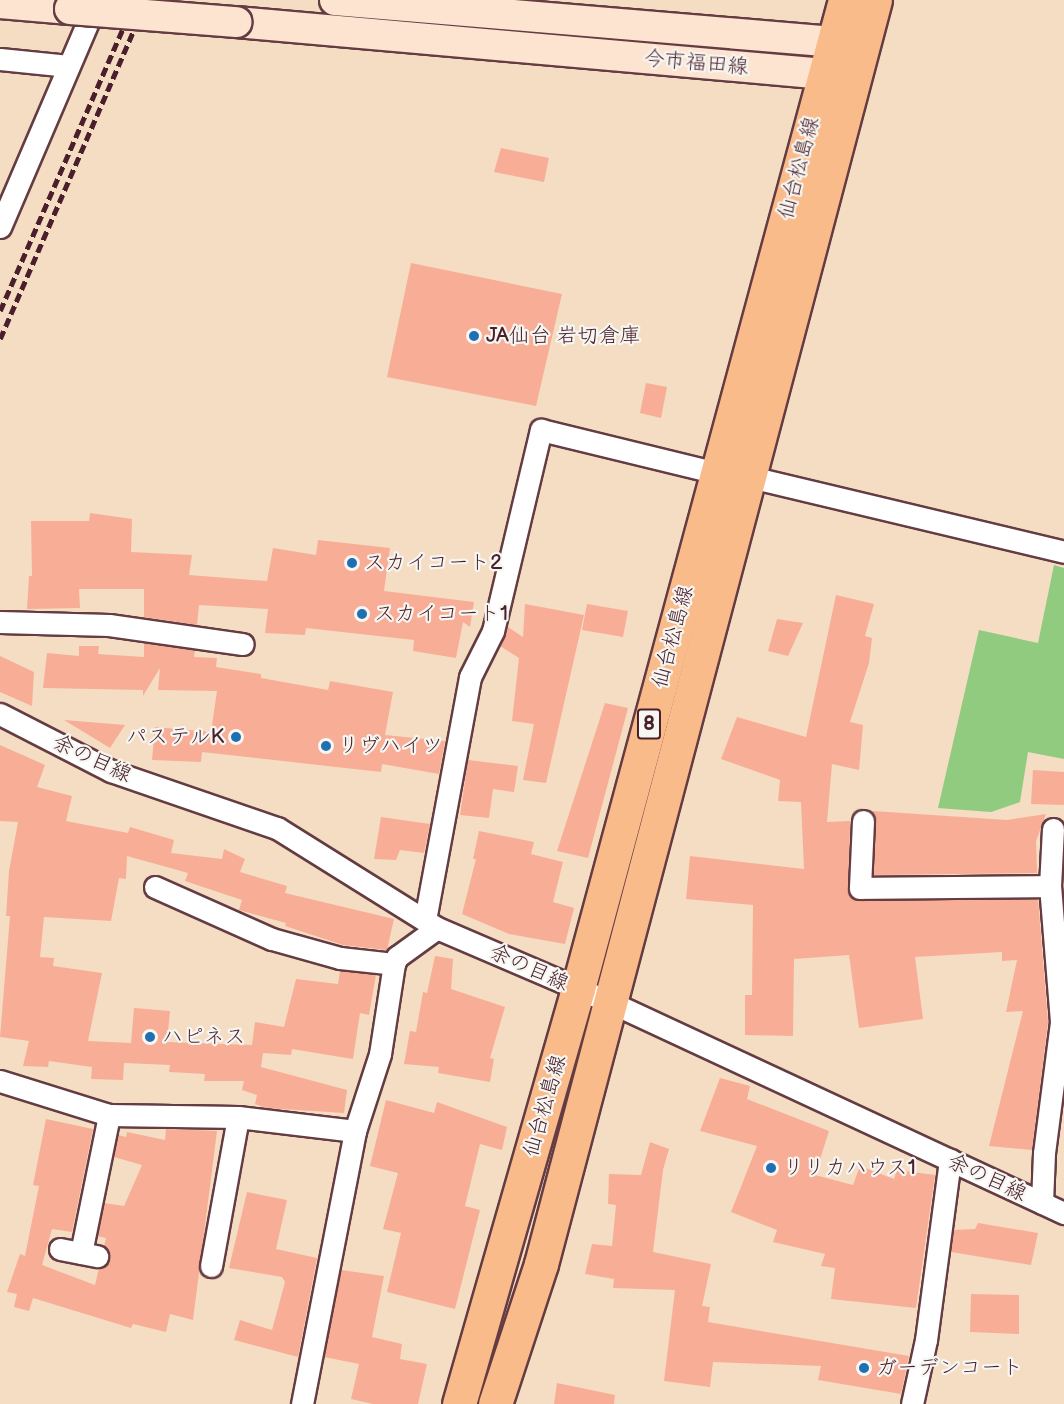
<!DOCTYPE html>
<html>
<head>
<meta charset="utf-8">
<style>
  body { margin:0 }
  #map { position:relative; width:1064px; height:1404px; overflow:hidden; background:#f4ddc3; font-family:"Balsamiq Sans","Klee One",sans-serif }
  div>[style] { position:absolute }
  .green>* { inset:0; background:#90cb7f }
  .building>* { inset:0; background:#f8ae96 }
  .roads { filter:drop-shadow(2px 0 #643c42) drop-shadow(-2px 0 #643c42) drop-shadow(0 2px #643c42) drop-shadow(0 -2px #643c42) }
  .street>* { height:21px; margin:-10.5px; padding:0 10.5px; transform-origin:10.5px; border-radius:10.5px; background:#fff }
  .secondary>* { height:30px; margin:-15px; padding:0 15px; transform-origin:15px; border-radius:15px; background:#fde4d1 }
  .primary>* { height:33px; margin:-16.5px; padding:0 16.5px; transform-origin:16.5px; border-radius:16.5px; background:#fabb8b }
  .rail>* { height:4.5px; margin-top:-2.25px; transform-origin:0; background:repeating-linear-gradient(90deg,#4a1f2b 0 9px,transparent 0 13.5px) }
  .bridges { filter:drop-shadow(2px 0 #643c42) drop-shadow(-2px 0 #643c42) drop-shadow(0 2px #643c42) drop-shadow(0 -2px #643c42) }
  .secondary-bridge>* { height:30px; margin:-15px; padding:0 15px; transform-origin:15px; border-radius:15px; background:#fde4d1 }
  .dots>* { width:16px; height:16px; translate:-50% -50%; box-sizing:border-box; border:3px solid #f6f6f2; border-radius:50% }
  span { translate:-50% -50%; white-space:nowrap; text-align:center; line-height:1.15; -webkit-text-stroke:4.5px #f6f6f2; paint-order:stroke }
  .shield-label span { padding:2px 4px; background:#f6f6f2; border:2px solid; border-radius:4px; -webkit-text-stroke-width:0 }
  .shield-label { font-size:20px; color:#4a1f2b; font-weight:700 }
  .street-label { font-size:21px; color:#4a1f2b }
  .poi-label { font-size:21px; color:#4a1f2b }
  .left { translate:0 -50%; text-align:left }
  .right { translate:-100% -50%; text-align:right }
</style>
</head>
<body>
<div id="map">
  <div class="green">
    <div style="clip-path:polygon(1054px 565px,1064px 568px,1064px 759px,1028px 752px,1020px 802px,991px 812px,938px 808px,979px 630px,1038px 643px)"></div>
  </div>
  <div class="building">
    <div style="clip-path:polygon(501px 148px,549px 158px,544px 182px,494px 172px)"></div>
    <div style="clip-path:polygon(411px 263px,562px 294px,536px 406px,387px 377px)"></div>
    <div style="clip-path:polygon(646px 383px,667px 387px,661px 418px,640px 413px)"></div>
    <div style="clip-path:polygon(90px 513px,132px 519px,131px 552px,192px 555px,189px 575px,267px 581px,273px 548px,316px 555px,318px 540px,390px 548px,384px 591px,474px 602px,470px 627px,463px 622px,456px 658px,413px 651px,414px 640px,306px 628px,305px 635px,265px 633px,268px 609px,199px 605px,197px 625px,144px 617px,144px 589px,79px 589px,80px 608px,27px 609px,29px 576px,32px 576px,31px 521px,89px 521px)"></div>
    <div style="clip-path:polygon(836px 595px,874px 604px,865px 636px,872px 638px,869px 663px,850px 722px,863px 725px,859px 770px,832px 764px,827px 822px,850px 821px,849px 895px,860px 901px,1038px 899px,1048px 1022px,1032px 1150px,989px 1146px,1023px 1011px,1006px 1012px,1017px 960px,1002px 961px,1002px 952px,915px 957px,923px 1019px,859px 1028px,849px 955px,794px 959px,793px 1036px,745px 1035px,745px 995px,752px 995px,753px 905px,686px 899px,690px 856px,804px 869px,801px 802px,778px 801px,780px 780px,721px 759px,737px 717px,806px 737px)"></div>
    <div style="clip-path:polygon(525px 604px,584px 615px,546px 783px,523px 780px,534px 724px,512px 721px,519px 658px,500px 646px,508px 627px,523px 637px)"></div>
    <div style="clip-path:polygon(587px 604px,628px 611px,623px 637px,582px 630px)"></div>
    <div style="clip-path:polygon(777px 619px,803px 623px,788px 656px,768px 651px)"></div>
    <div style="clip-path:polygon(144px 643px,195px 650px,194px 657px,217px 658px,216px 667px,261px 674px,261px 678px,328px 690px,330px 681px,393px 692px,385px 735px,445px 741px,439px 774px,382px 764px,381px 772px,202px 752px,201px 762px,152px 760px,155px 727px,211px 732px,217px 691px,158px 690px,160px 668px,143px 696px,143px 690px,43px 688px,47px 653px,79px 656px,79px 646px,99px 646px,98px 654px,144px 657px)"></div>
    <div style="clip-path:polygon(0 656px,34px 672px,32px 706px,0 692px)"></div>
    <div style="clip-path:polygon(605px 703px,628px 708px,588px 858px,557px 851px)"></div>
    <div style="clip-path:polygon(64px 720px,125px 725px,110px 748px)"></div>
    <div style="clip-path:polygon(0 745px,45px 765px,37px 787px,72px 796px,66px 821px,128px 833px,130px 827px,174px 840px,171px 853px,222px 859px,224px 849px,245px 859px,240px 872px,287px 886px,285px 893px,394px 919px,387px 950px,343px 945px,285px 926px,286px 923px,239px 910px,242px 900px,185px 881px,188px 873px,127px 856px,126px 879px,119px 878px,111px 921px,44px 917px,40px 957px,54px 958px,53px 966px,102px 973px,88px 1041px,131px 1043px,134px 1008px,170px 1011px,167px 1042px,252px 1045px,255px 1022px,284px 1027px,296px 979px,338px 984px,340px 971px,376px 975px,369px 1015px,360px 1013px,353px 1059px,292px 1049px,291px 1055px,263px 1053px,261px 1067px,347px 1090px,344px 1113px,266px 1108px,255px 1104px,257px 1095px,242px 1090px,244px 1081px,204px 1081px,205px 1074px,169px 1072px,170px 1065px,124px 1063px,123px 1080px,91px 1079px,92px 1067px,49px 1061px,48px 1067px,23px 1066px,29px 1041px,0 1037px,10px 916px,6px 916px,9px 871px,18px 822px,0 821px)"></div>
    <div style="clip-path:polygon(468px 760px,518px 766px,514px 792px,493px 789px,489px 818px,460px 815px)"></div>
    <div style="clip-path:polygon(1033px 770px,1064px 772px,1064px 805px,1031px 804px)"></div>
    <div style="clip-path:polygon(873px 811px,1007px 820px,1046px 814px,1036px 841px,1037px 873px,873px 875px)"></div>
    <div style="clip-path:polygon(381px 817px,430px 824px,424px 853px,400px 850px,396px 860px,374px 859px)"></div>
    <div style="clip-path:polygon(479px 831px,534px 842px,531px 854px,563px 862px,553px 902px,574px 908px,565px 944px,509px 934px,462px 914px,476px 859px,473px 859px)"></div>
    <div style="clip-path:polygon(435px 956px,453px 959px,451px 989px,505px 1007px,490px 1058px,494px 1059px,490px 1082px,438px 1073px,439px 1067px,404px 1064px,410px 1031px,416px 1032px,423px 992px,427px 993px)"></div>
    <div style="clip-path:polygon(720px 1078px,750px 1086px,747px 1099px,829px 1131px,815px 1175px,853px 1185px,860px 1166px,894px 1179px,897px 1170px,935px 1175px,916px 1308px,831px 1299px,835px 1268px,821px 1266px,825px 1254px,773px 1242px,777px 1230px,731px 1212px,757px 1146px,700px 1131px)"></div>
    <div style="clip-path:polygon(386px 1100px,434px 1113px,437px 1102px,507px 1127px,502px 1150px,480px 1144px,465px 1206px,480px 1210px,455px 1309px,387px 1292px,401px 1233px,383px 1229px,398px 1173px,370px 1166px)"></div>
    <div style="clip-path:polygon(46px 1119px,93px 1129px,72px 1232px,52px 1229px,42px 1265px,95px 1285px,99px 1268px,110px 1258px,104px 1246px,106px 1238px,97px 1236px,104px 1203px,124px 1206px,142px 1165px,114px 1157px,118px 1135px,126px 1137px,127px 1132px,165px 1140px,166px 1129px,217px 1131px,193px 1320px,170px 1314px,166px 1332px,133px 1324px,131px 1328px,33px 1298px,29px 1311px,14px 1307px,17px 1294px,7px 1292px,20px 1254px,25px 1256px,39px 1186px,33px 1185px)"></div>
    <div style="clip-path:polygon(650px 1142px,669px 1149px,663px 1170px,653px 1252px,711px 1264px,702px 1306px,710px 1307px,708px 1322px,909px 1356px,901px 1394px,818px 1380px,821px 1366px,713px 1362px,710px 1387px,664px 1381px,675px 1290px,613px 1288px,614px 1279px,585px 1274px,592px 1244px,612px 1246px,616px 1205px,608px 1204px,609px 1174px,641px 1175px)"></div>
    <div style="clip-path:polygon(247px 1192px,287px 1200px,276px 1249px,317px 1258px,298px 1357px,234px 1340px,240px 1320px,272px 1330px,285px 1282px,282px 1277px,229px 1268px)"></div>
    <div style="clip-path:polygon(978px 1223px,1038px 1233px,1031px 1265px,951px 1252px,954px 1230px,975px 1229px)"></div>
    <div style="clip-path:polygon(341px 1270px,384px 1276px,372px 1337px,402px 1344px,400px 1359px,427px 1364px,418px 1404px,373px 1404px,351px 1399px,359px 1364px,324px 1357px)"></div>
    <div style="clip-path:polygon(971px 1294px,1019px 1295px,1019px 1334px,970px 1332px)"></div>
    <div style="clip-path:polygon(557px 1383px,615px 1395px,614px 1404px,554px 1404px)"></div>
  </div>
  <div class="roads">
    <div class="street">
      <div style="left:0;top:59px;width:69px;rotate:5.8deg"></div>
      <div style="left:0;top:227px;width:246px;rotate:-66.8deg"></div>
      <div style="left:750px;top:477px;width:323px;rotate:13.4deg"></div>
      <div style="left:0;top:622px;width:109px;rotate:1.6deg"></div>
      <div style="left:109px;top:625px;width:135px;rotate:8.1deg"></div>
      <div style="left:0;top:714px;width:125px;rotate:27.2deg"></div>
      <div style="left:111px;top:771px;width:176px;rotate:19deg"></div>
      <div style="left:277px;top:828px;width:189px;rotate:32deg"></div>
      <div style="left:437px;top:928px;width:188px;rotate:23.2deg"></div>
      <div style="left:610px;top:1002px;width:501px;rotate:24.93deg"></div>
      <div style="left:863px;top:821px;width:67px;rotate:92.6deg"></div>
      <div style="left:860px;top:888px;width:190px;rotate:-0.6deg"></div>
      <div style="left:155px;top:887px;width:128px;rotate:24deg"></div>
      <div style="left:272px;top:939px;width:71px;rotate:15.6deg"></div>
      <div style="left:340px;top:958px;width:54px;rotate:6.3deg"></div>
      <div style="left:425px;top:920px;width:247px;rotate:-79.5deg"></div>
      <div style="left:470px;top:677px;width:51px;rotate:-63.4deg"></div>
      <div style="left:493px;top:631px;width:207px;rotate:-76.6deg"></div>
      <div style="left:541px;top:430px;width:181px;rotate:13.7deg"></div>
      <div style="left:0;top:1081px;width:114px;rotate:17.3deg"></div>
      <div style="left:109px;top:1115px;width:129px;rotate:0.9deg"></div>
      <div style="left:238px;top:1117px;width:118px;rotate:6.8deg"></div>
      <div style="left:1042px;top:1203px;width:50px;rotate:-87.7deg"></div>
      <div style="left:1044px;top:1153px;width:132px;rotate:-82.6deg"></div>
      <div style="left:1061px;top:1022px;width:136px;rotate:-94.6deg"></div>
      <div style="left:1050px;top:886px;width:57px;rotate:-87deg"></div>
      <div style="left:60px;top:1249px;width:38px;rotate:11deg"></div>
      <div style="left:81px;top:1253px;width:141px;rotate:-78.5deg"></div>
      <div style="left:211px;top:1266px;width:151px;rotate:-79.7deg"></div>
      <div style="left:302px;top:1404px;width:278px;rotate:-79deg"></div>
      <div style="left:355px;top:1131px;width:81px;rotate:-72deg"></div>
      <div style="left:380px;top:1054px;width:91px;rotate:-81.2deg"></div>
      <div style="left:394px;top:964px;width:8px;rotate:-67deg"></div>
      <div style="left:397px;top:957px;width:49px;rotate:-35.9deg"></div>
      <div style="left:912px;top:1404px;width:66px;rotate:-77.7deg"></div>
      <div style="left:926px;top:1340px;width:182px;rotate:-82.4deg"></div>
    </div>
    <div class="secondary">
      <div style="left:335px;top:0;width:500px;rotate:4.8deg"></div>
      <div style="left:833px;top:42px;width:24px;rotate:38deg"></div>
      <div style="left:0;top:3px;width:70px;rotate:4.9deg"></div>
      <div style="left:236px;top:22px;width:591px;rotate:5.05deg"></div>
      <div style="left:825px;top:74px;width:23px;rotate:-18deg"></div>
    </div>
    <div class="primary">
      <div style="left:459px;top:1404px;width:432px;rotate:-74deg"></div>
      <div style="left:578px;top:989px;width:1024px;rotate:-74.89deg"></div>
      <div style="left:495px;top:1404px;width:147px;rotate:-71.8deg"></div>
      <div style="left:541px;top:1264px;width:1307px;rotate:-75.2deg"></div>
    </div>
  </div>
  <div class="rail">
    <div style="left:0;top:311px;width:339px;rotate:-66.5deg"></div>
    <div style="left:0;top:339px;width:369px;rotate:-66.6deg"></div>
  </div>
  <div class="bridges">
    <div class="secondary-bridge">
      <div style="left:70px;top:9px;width:167px;rotate:4.5deg"></div>
    </div>
  </div>
  <div class="dots">
    <div style="left:474px;top:336px;background:#1f6fb2"></div>
    <div style="left:352px;top:563px;background:#1f6fb2"></div>
    <div style="left:362px;top:614px;background:#1f6fb2"></div>
    <div style="left:236px;top:737px;background:#1f6fb2"></div>
    <div style="left:326px;top:746px;background:#1f6fb2"></div>
    <div style="left:150px;top:1037px;background:#1f6fb2"></div>
    <div style="left:771px;top:1168px;background:#1f6fb2"></div>
    <div style="left:864px;top:1368px;background:#1f6fb2"></div>
  </div>
  <div class="shield-label">
    <span style="left:649px;top:724px">8</span>
  </div>
  <div class="street-label">
    <span style="left:696px;top:63px;rotate:5deg">今市福田線</span>
    <span style="left:799px;top:168px;rotate:-75deg">仙台松島線</span>
    <span style="left:673px;top:637px;rotate:-75deg">仙台松島線</span>
    <span style="left:92px;top:759px;rotate:25deg">余の目線</span>
    <span style="left:529px;top:968px;rotate:24deg">余の目線</span>
    <span style="left:545px;top:1106px;rotate:-74deg">仙台松島線</span>
    <span style="left:987px;top:1178px;rotate:25deg">余の目線</span>
  </div>
  <div class="poi-label">
    <span class="left" style="left:486px;top:336px">JA仙台 岩切倉庫</span>
    <span class="left" style="left:364px;top:563px">スカイコート2</span>
    <span class="left" style="left:374px;top:614px">スカイコート1</span>
    <span class="right" style="left:224px;top:737px">パステルK</span>
    <span class="left" style="left:338px;top:746px">リヴハイツ</span>
    <span class="left" style="left:162px;top:1037px">ハピネス</span>
    <span class="left" style="left:783px;top:1168px">リリカハウス1</span>
    <span class="left" style="left:876px;top:1368px">ガーデンコート</span>
  </div>
</div>
</body>
</html>
